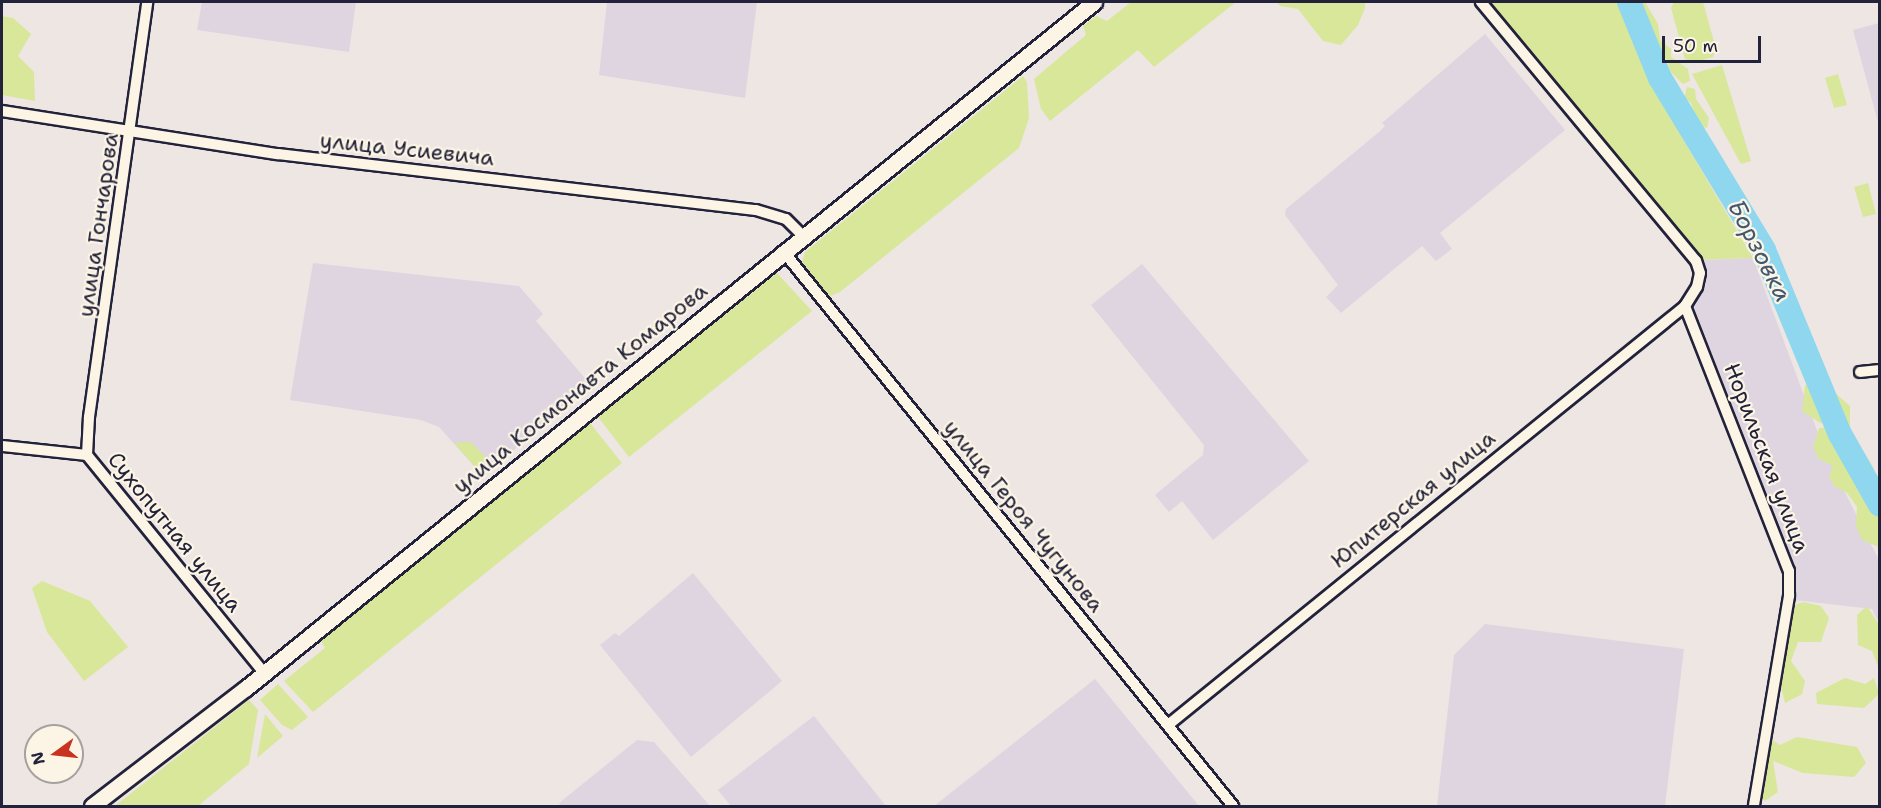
<!DOCTYPE html>
<html>
<head>
<meta charset="utf-8">
<style>
  body { margin:0 }
  #map { position:relative; width:1881px; height:808px; overflow:hidden; background:#eee6e3; font-family:"Shantell Sans",sans-serif }
  div>[style] { position:absolute }
  .built>* { inset:0; background:#ded5e1 }
  .green>* { inset:0; background:#d8e79a }
  .river>* { height:24px; margin:-12px; padding:0 12px; transform-origin:12px; border-radius:12px; background:#8ed7ef }
  .roads { filter:drop-shadow(2px 0 #22223b) drop-shadow(-2px 0 #22223b) drop-shadow(0 2px #22223b) drop-shadow(0 -2px #22223b) }
  .street>* { height:10px; margin:-5px; padding:0 5px; transform-origin:5px; border-radius:5px; background:#fcf5e5 }
  .secondary>* { height:15px; margin:-7.5px; padding:0 7.5px; transform-origin:7.5px; border-radius:7.5px; background:#fcf5e5 }
  span { translate:-50% -50%; white-space:nowrap; text-align:center; line-height:1.15; -webkit-text-stroke:4.5px #fcf5e5; paint-order:stroke }
  .street-label { font-size:22px; color:#22223b }
  .water-label { font-size:24px; color:#425871; font-style:italic }
  .frame { position:absolute; inset:0; border:3px solid #22223b; pointer-events:none }
  .north { position:absolute; left:24px; top:724px; width:60px; height:60px; box-sizing:border-box; background:#fcf5e5; border:2px solid #a5a1a1; border-radius:50%; rotate:255deg; font-size:16px; font-weight:700; line-height:24px; text-align:center; color:#22223b }
  .north::after { content:''; display:block; margin:auto; width:21px; height:27px; background:#c8321e; clip-path:polygon(50% 0,100% 100%,50% 72%,0 100%) }
  .scale { position:absolute; left:1662px; top:36px; width:99px; height:27px; box-sizing:border-box; border:3px solid #22223b; border-top:0; padding-left:8px; font-size:18px; line-height:21px; white-space:nowrap; color:#22223b; -webkit-text-stroke:4px #fcf5e5; paint-order:stroke }
</style>
</head>
<body>
<div id="map">
  <div class="built">
    <div style="clip-path:polygon(202px 2px,356px 2px,349px 52px,197px 30px)"></div>
    <div style="clip-path:polygon(607px 2px,757px 2px,745px 98px,599px 75px)"></div>
    <div style="clip-path:polygon(1879px 23px,1879px 126px,1853px 30px)"></div>
    <div style="clip-path:polygon(1485px 34px,1565px 130px,1440px 233px,1452px 249px,1436px 261px,1422px 246px,1341px 313px,1326px 297px,1338px 285px,1285px 215px,1286px 209px,1379px 132px,1385px 126px,1382px 123px)"></div>
    <div style="clip-path:polygon(1753px 258px,1825px 452px,1879px 560px,1879px 623px,1872px 609px,1794px 600px,1795px 565px,1693px 305px,1706px 285px,1704px 260px)"></div>
    <div style="clip-path:polygon(313px 263px,519px 286px,543px 314px,536px 321px,589px 383px,565px 402px,568px 405px,483px 476px,439px 427px,421px 420px,290px 400px)"></div>
    <div style="clip-path:polygon(1142px 264px,1309px 461px,1213px 540px,1182px 501px,1169px 512px,1155px 495px,1203px 455px,1204px 445px,1091px 305px)"></div>
    <div style="clip-path:polygon(693px 573px,782px 681px,691px 757px,600px 645px,615px 633px,619px 636px)"></div>
    <div style="clip-path:polygon(1485px 624px,1684px 649px,1665px 806px,1437px 806px,1454px 655px)"></div>
    <div style="clip-path:polygon(1095px 679px,1199px 806px,934px 806px)"></div>
    <div style="clip-path:polygon(814px 716px,886px 806px,731px 806px,718px 790px)"></div>
    <div style="clip-path:polygon(637px 740px,654px 742px,710px 806px,561px 806px,559px 803px)"></div>
  </div>
  <div class="green">
    <div style="clip-path:polygon(1131px 2px,1236px 2px,1154px 67px,1138px 50px,1050px 121px,1041px 109px,1034px 79px,1086px 35px,1083px 26px,1096px 16px,1107px 21px)"></div>
    <div style="clip-path:polygon(1276px 2px,1365px 2px,1365px 8px,1358px 25px,1341px 45px,1323px 41px,1298px 9px,1280px 6px)"></div>
    <div style="clip-path:polygon(1483px 2px,1620px 2px,1680px 134px,1753px 258px,1696px 260px)"></div>
    <div style="clip-path:polygon(1640px 2px,1645px 2px,1658px 24px,1660px 40px,1671px 49px,1671px 57px,1688px 69px,1690px 81px,1683px 84px,1669px 70px,1668px 60px,1657px 54px,1656px 41px,1649px 35px)"></div>
    <div style="clip-path:polygon(1674px 2px,1703px 2px,1716px 49px,1713px 57px,1693px 63px,1685px 59px,1671px 8px)"></div>
    <div style="clip-path:polygon(2px 16px,13px 18px,31px 34px,18px 56px,34px 72px,35px 101px,2px 95px)"></div>
    <div style="clip-path:polygon(1722px 65px,1751px 161px,1741px 164px,1692px 74px)"></div>
    <div style="clip-path:polygon(1838px 74px,1847px 105px,1834px 108px,1825px 78px)"></div>
    <div style="clip-path:polygon(1023px 76px,1027px 82px,1029px 118px,1019px 148px,840px 292px,830px 296px,826px 293px,802px 263px,805px 252px)"></div>
    <div style="clip-path:polygon(1687px 87px,1695px 89px,1696px 99px,1709px 118px,1707px 128px,1698px 125px,1691px 103px,1684px 98px)"></div>
    <div style="clip-path:polygon(1868px 183px,1876px 214px,1863px 217px,1854px 187px)"></div>
    <div style="clip-path:polygon(777px 273px,812px 311px,629px 457px,598px 417px)"></div>
    <div style="clip-path:polygon(1825px 384px,1850px 406px,1850px 430px,1873px 467px,1879px 497px,1840px 426px,1820px 423px,1802px 411px,1805px 385px)"></div>
    <div style="clip-path:polygon(590px 423px,622px 463px,313px 712px,284px 681px,325px 648px,321px 641px)"></div>
    <div style="clip-path:polygon(1834px 427px,1848px 455px,1857px 488px,1867px 505px,1879px 512px,1879px 547px,1862px 540px,1856px 526px,1857px 507px,1847px 493px,1834px 486px,1829px 476px,1833px 466px,1819px 459px,1813px 448px,1819px 428px)"></div>
    <div style="clip-path:polygon(471px 442px,494px 466px,483px 476px,454px 443px)"></div>
    <div style="clip-path:polygon(42px 581px,90px 601px,128px 647px,84px 681px,47px 632px,32px 588px)"></div>
    <div style="clip-path:polygon(1803px 602px,1821px 606px,1829px 618px,1821px 642px,1798px 642px,1791px 661px,1805px 681px,1802px 694px,1785px 703px,1778px 675px,1790px 607px)"></div>
    <div style="clip-path:polygon(1867px 606px,1879px 625px,1879px 669px,1872px 651px,1858px 645px,1857px 615px)"></div>
    <div style="clip-path:polygon(1845px 678px,1865px 684px,1874px 678px,1879px 694px,1864px 708px,1817px 704px,1816px 693px)"></div>
    <div style="clip-path:polygon(278px 684px,308px 717px,292px 730px,282px 725px,260px 700px)"></div>
    <div style="clip-path:polygon(249px 700px,258px 710px,249px 764px,198px 806px,115px 806px)"></div>
    <div style="clip-path:polygon(265px 714px,283px 736px,257px 758px)"></div>
    <div style="clip-path:polygon(1797px 737px,1857px 747px,1866px 763px,1854px 777px,1803px 773px,1773px 761px,1778px 792px,1765px 801px,1755px 791px,1770px 738px,1780px 745px)"></div>
  </div>
  <div class="river">
    <div style="left:1629px;top:2px;width:82px;rotate:67.8deg"></div>
    <div style="left:1660px;top:78px;width:201px;rotate:58.8deg"></div>
    <div style="left:1764px;top:250px;width:199px;rotate:67.6deg"></div>
    <div style="left:1840px;top:434px;width:81px;rotate:60.6deg"></div>
  </div>
  <div class="roads">
    <div class="street">
      <div style="left:2px;top:111px;width:279px;rotate:8.9deg"></div>
      <div style="left:278px;top:154px;width:481px;rotate:6.7deg"></div>
      <div style="left:756px;top:210px;width:31px;rotate:17deg"></div>
      <div style="left:786px;top:219px;width:23px;rotate:45deg"></div>
      <div style="left:783px;top:251px;width:715px;rotate:50.96deg"></div>
      <div style="left:1685px;top:306px;width:285px;rotate:68.6deg"></div>
      <div style="left:1789px;top:571px;width:25px;rotate:90deg"></div>
      <div style="left:1789px;top:596px;width:213px;rotate:99.5deg"></div>
      <div style="left:1860px;top:372px;width:20px;rotate:-6deg"></div>
      <div style="left:2px;top:446px;width:85px;rotate:6deg"></div>
      <div style="left:87px;top:455px;width:281px;rotate:50.9deg"></div>
      <div style="left:87px;top:455px;width:38px;rotate:-87deg"></div>
      <div style="left:89px;top:417px;width:419px;rotate:-82deg"></div>
      <div style="left:1168px;top:725px;width:665px;rotate:-39.02deg"></div>
      <div style="left:1685px;top:306px;width:22px;rotate:-58deg"></div>
      <div style="left:1697px;top:287px;width:14px;rotate:-78deg"></div>
      <div style="left:1700px;top:273px;width:13px;rotate:-108deg"></div>
      <div style="left:1696px;top:261px;width:337px;rotate:-129.7deg"></div>
    </div>
    <div class="secondary">
      <div style="left:92px;top:806px;width:194px;rotate:-37.5deg"></div>
      <div style="left:246px;top:688px;width:1091px;rotate:-38.97deg"></div>
    </div>
  </div>
  <div class="street-label">
    <span style="left:407px;top:149px;rotate:6deg">улица Усиевича</span>
    <span style="left:98px;top:225px;rotate:-82deg">улица Гончарова</span>
    <span style="left:580px;top:388px;rotate:-39deg">улица Космонавта Комарова</span>
    <span style="left:1767px;top:458px;rotate:69deg">Норильская улица</span>
    <span style="left:1413px;top:499px;rotate:-39deg">Юпитерская улица</span>
    <span style="left:1024px;top:516px;rotate:51deg">улица Героя Чугунова</span>
    <span style="left:175px;top:532px;rotate:51deg">Сухопутная улица</span>
  </div>
  <div class="water-label">
    <span style="left:1759px;top:251px;rotate:63deg">Борзовка</span>
  </div>
  <div class="frame"></div>
  <div class="north">N</div>
  <div class="scale">50 m</div>
</div>
</body>
</html>
